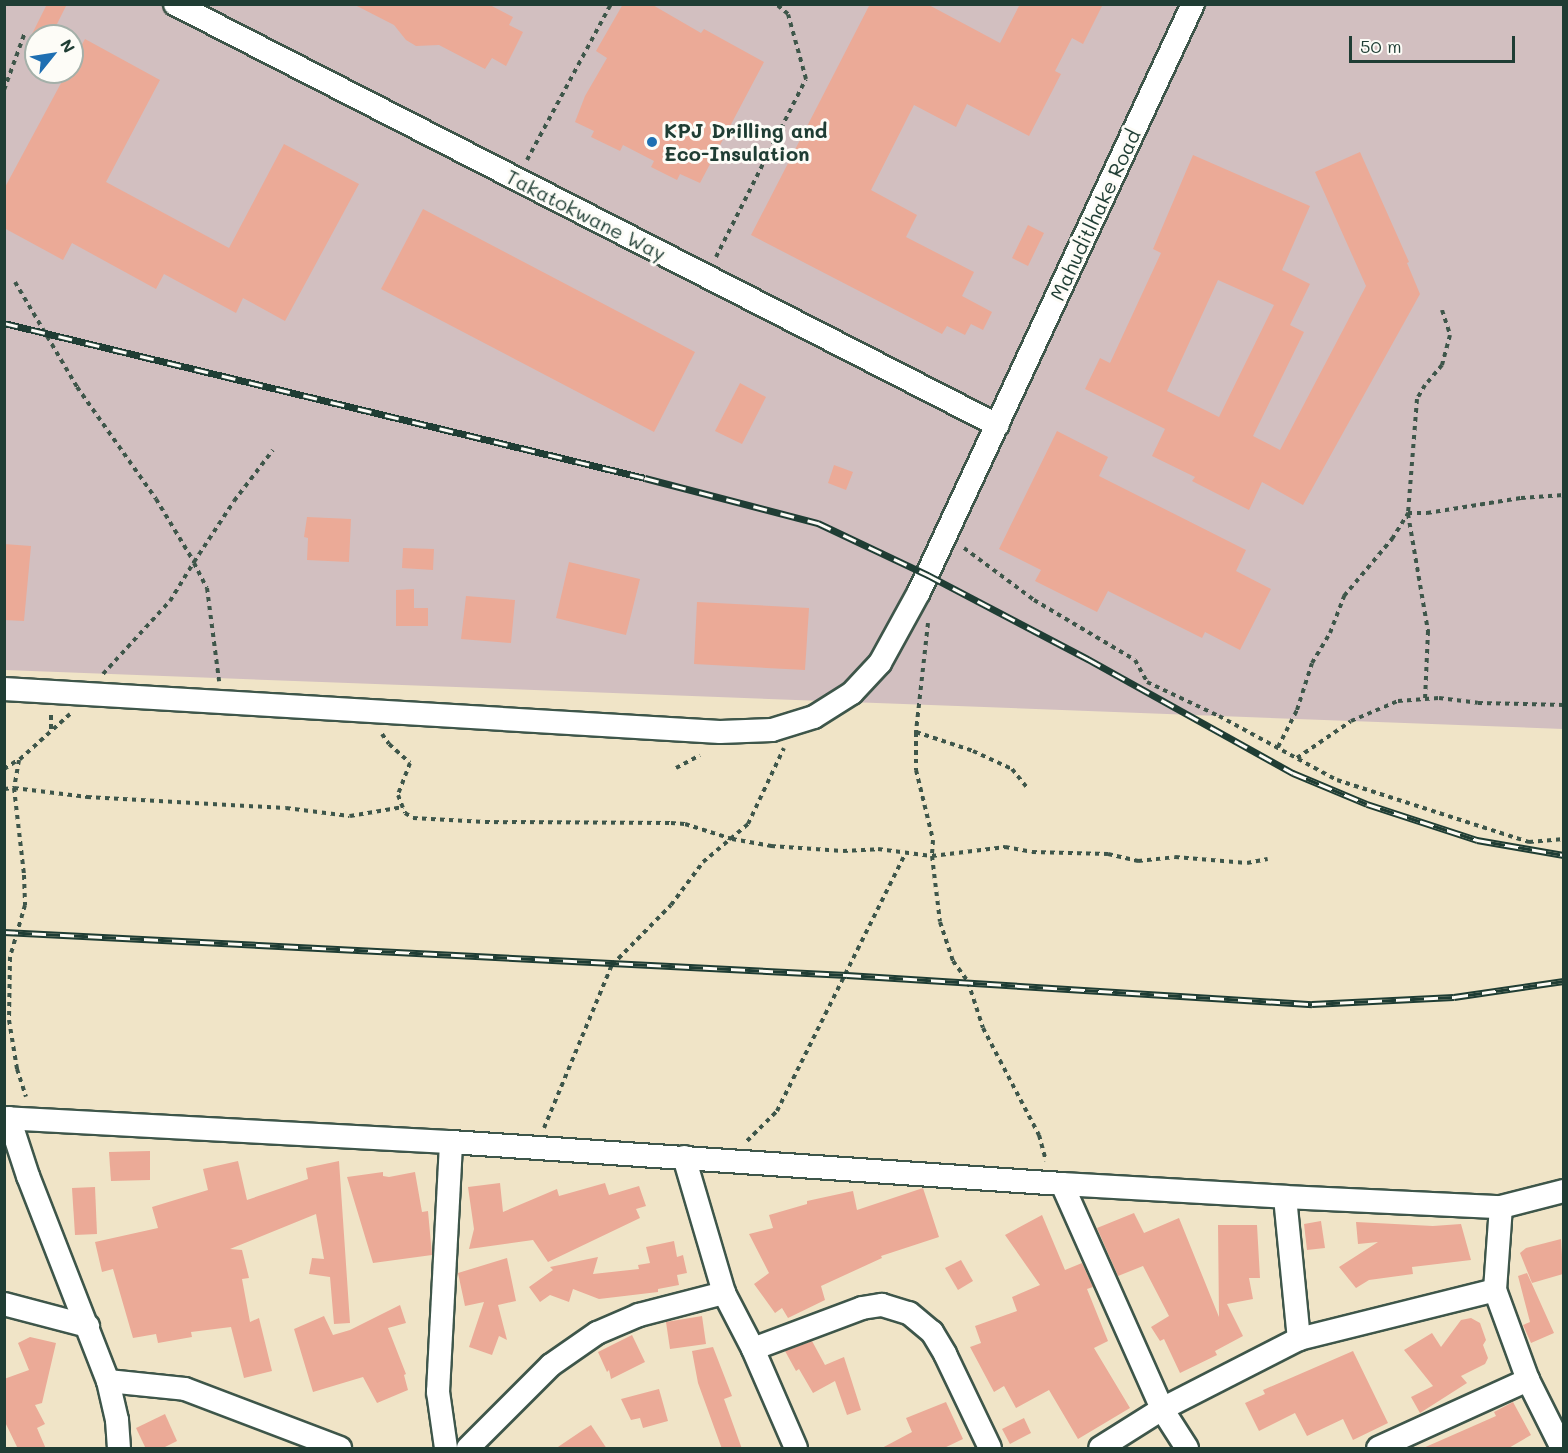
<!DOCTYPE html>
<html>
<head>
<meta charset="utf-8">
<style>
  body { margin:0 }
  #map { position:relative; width:1568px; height:1453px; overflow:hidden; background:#f0e4c7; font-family:Mali,sans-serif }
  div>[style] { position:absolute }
  .industrial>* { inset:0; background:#d2bfc0 }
  .building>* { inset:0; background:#ebaa97 }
  .path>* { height:4px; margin-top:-2px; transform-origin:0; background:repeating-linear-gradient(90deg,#3e564a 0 4.5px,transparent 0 9px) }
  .roads { filter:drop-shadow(2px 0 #3e564a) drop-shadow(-2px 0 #3e564a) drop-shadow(0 2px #3e564a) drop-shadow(0 -2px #3e564a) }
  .street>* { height:22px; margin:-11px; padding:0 11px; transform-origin:11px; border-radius:11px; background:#fff }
  .rail>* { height:7px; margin-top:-3.5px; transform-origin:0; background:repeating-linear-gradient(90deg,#fdfcf7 0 14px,#1f3d34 0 28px); box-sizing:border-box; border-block:2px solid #1f3d34 }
  .dots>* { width:16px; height:16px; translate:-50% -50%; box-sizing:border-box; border:3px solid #fdfcf7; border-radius:50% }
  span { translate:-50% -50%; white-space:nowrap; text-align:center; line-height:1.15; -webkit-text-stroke:6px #fdfcf7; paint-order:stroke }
  .poi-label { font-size:20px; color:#1f3d34; font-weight:700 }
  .left { translate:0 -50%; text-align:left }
  .street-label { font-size:20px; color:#1f3d34 }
  .frame { position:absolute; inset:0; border:6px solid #1f3d34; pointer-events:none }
  .north { position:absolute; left:24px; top:24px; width:60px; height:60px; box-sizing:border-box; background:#fdfcf7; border:2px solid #a4b0a9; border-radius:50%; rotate:60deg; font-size:16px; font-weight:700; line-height:24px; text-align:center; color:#1f3d34 }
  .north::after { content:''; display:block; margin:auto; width:21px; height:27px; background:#1f6fb2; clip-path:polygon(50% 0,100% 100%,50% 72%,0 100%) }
  .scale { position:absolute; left:1349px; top:36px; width:166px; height:27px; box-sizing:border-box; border:3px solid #1f3d34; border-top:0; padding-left:8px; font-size:18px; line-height:21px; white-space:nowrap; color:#1f3d34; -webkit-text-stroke:4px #fdfcf7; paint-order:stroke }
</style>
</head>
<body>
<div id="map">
  <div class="industrial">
    <div style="clip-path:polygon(evenodd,5px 5px,1563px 5px,1563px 729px,5px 670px,5px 5px,36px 36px,72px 36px,72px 72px,36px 72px,36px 36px)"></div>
  </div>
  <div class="building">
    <div style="clip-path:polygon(47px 4px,67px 4px,51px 36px,31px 36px)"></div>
    <div style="clip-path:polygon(353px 4px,488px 4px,513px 17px,509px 25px,523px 32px,506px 66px,492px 58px,485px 69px,439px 45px,416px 46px,406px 40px,394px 25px)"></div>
    <div style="clip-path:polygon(623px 4px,651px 4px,701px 33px,704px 29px,764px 62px,700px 183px,680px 174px,677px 180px,651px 167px,654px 161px,623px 145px,620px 151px,591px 137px,594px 131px,575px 122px,585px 96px,607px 58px,596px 51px)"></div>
    <div style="clip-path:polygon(870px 4px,927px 4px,1000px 43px,1020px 4px,1103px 4px,1083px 44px,1072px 38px,1055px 71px,1061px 74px,1029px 136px,967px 104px,956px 127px,914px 105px,871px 190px,917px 215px,906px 237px,974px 272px,962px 296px,992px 312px,983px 330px,971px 324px,965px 335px,947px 326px,942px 334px,751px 235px)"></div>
    <div style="clip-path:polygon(85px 39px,160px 80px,106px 182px,229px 248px,284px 144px,359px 184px,285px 321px,243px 298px,236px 313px,164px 274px,156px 289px,72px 243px,63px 260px,4px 228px,4px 189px,67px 72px,72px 72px,72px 63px)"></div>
    <div style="clip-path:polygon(evenodd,1360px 152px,1409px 262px,1407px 263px,1420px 294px,1303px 505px,1262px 482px,1249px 510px,1192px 481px,1195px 477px,1152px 456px,1165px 429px,1085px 389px,1100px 358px,1110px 363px,1161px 253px,1153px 249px,1193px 155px,1310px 206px,1282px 270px,1310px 284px,1290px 325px,1304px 332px,1253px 436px,1280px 450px,1366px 286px,1315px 172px,1360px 152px,1218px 280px,1274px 305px,1219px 417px,1167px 391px,1218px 280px)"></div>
    <div style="clip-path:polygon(423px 209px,695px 352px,654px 432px,381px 289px)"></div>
    <div style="clip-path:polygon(1028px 225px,1044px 233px,1028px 266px,1012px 258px)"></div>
    <div style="clip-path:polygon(740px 383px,766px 397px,742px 444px,715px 431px)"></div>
    <div style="clip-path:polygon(1057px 431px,1108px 457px,1099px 476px,1246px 550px,1236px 571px,1271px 589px,1240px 650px,1205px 632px,1202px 638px,1108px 591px,1097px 612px,1035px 581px,1041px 570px,999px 549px)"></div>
    <div style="clip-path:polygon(834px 465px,853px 472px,846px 490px,828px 483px)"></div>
    <div style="clip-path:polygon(307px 517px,351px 519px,349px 562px,307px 560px,308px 538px,304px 537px)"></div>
    <div style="clip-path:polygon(4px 544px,31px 546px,24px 621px,4px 620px)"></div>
    <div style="clip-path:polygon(403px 548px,434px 549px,433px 570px,402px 568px)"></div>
    <div style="clip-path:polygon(569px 562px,640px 579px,626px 635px,556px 618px)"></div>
    <div style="clip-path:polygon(414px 589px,414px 608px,428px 608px,428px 626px,396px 626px,396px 590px)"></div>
    <div style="clip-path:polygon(466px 596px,515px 600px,511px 643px,461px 639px)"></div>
    <div style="clip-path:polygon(697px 602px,809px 608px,805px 670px,694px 664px)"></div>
    <div style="clip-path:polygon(150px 1151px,150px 1180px,111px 1181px,109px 1152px)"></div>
    <div style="clip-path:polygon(238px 1161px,247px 1200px,308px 1179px,306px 1168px,339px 1161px,350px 1323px,334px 1324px,330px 1277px,309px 1274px,312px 1258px,324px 1259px,316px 1214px,230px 1249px,242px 1250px,249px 1278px,242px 1279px,250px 1322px,259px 1318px,272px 1371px,244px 1378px,231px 1327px,191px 1332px,192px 1337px,158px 1343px,156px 1334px,133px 1338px,113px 1269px,102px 1272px,95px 1242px,158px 1228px,152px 1207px,208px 1190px,203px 1169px)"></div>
    <div style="clip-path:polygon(383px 1172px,383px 1176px,389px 1177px,415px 1172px,422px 1212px,428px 1211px,432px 1255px,373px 1263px,347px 1177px)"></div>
    <div style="clip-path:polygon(500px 1183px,503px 1212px,557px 1189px,559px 1196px,605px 1183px,609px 1195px,639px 1186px,646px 1206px,636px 1209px,640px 1218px,548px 1262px,533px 1240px,469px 1249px,474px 1229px,468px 1187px)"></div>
    <div style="clip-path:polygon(95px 1187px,97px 1234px,75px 1235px,72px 1188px)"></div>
    <div style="clip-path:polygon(923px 1188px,939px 1237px,881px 1256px,882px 1258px,821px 1286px,825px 1300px,788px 1318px,782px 1308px,775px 1313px,754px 1284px,769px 1273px,749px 1234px,773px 1228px,769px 1215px,807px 1204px,807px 1201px,853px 1191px,857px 1210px)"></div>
    <div style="clip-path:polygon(1134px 1213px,1144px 1233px,1179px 1218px,1219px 1317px,1218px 1225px,1257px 1225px,1260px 1278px,1249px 1278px,1253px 1299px,1227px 1304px,1243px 1336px,1215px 1351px,1217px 1355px,1180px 1373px,1164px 1339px,1160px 1341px,1151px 1327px,1169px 1316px,1143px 1266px,1118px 1276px,1097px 1228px)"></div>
    <div style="clip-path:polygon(1042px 1215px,1065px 1270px,1082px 1263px,1093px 1287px,1087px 1289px,1108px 1341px,1094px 1348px,1130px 1408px,1078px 1439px,1049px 1390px,1016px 1408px,1004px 1386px,994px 1392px,970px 1347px,981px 1343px,975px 1326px,1017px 1311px,1012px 1297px,1040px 1285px,1005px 1235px)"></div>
    <div style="clip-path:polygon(1321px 1221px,1325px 1248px,1307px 1250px,1304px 1224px)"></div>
    <div style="clip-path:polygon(1356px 1222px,1433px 1226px,1461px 1224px,1471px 1260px,1412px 1267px,1413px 1274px,1369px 1280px,1356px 1288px,1339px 1267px,1378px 1242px,1358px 1244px)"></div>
    <div style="clip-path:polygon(1561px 1239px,1563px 1274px,1532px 1283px,1520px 1253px,1526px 1248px)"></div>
    <div style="clip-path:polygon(674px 1241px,677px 1257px,683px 1255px,687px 1273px,677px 1275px,679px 1285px,658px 1289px,658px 1292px,599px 1299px,573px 1289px,569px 1302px,550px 1295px,540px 1302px,529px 1287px,553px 1270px,550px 1267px,598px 1257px,593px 1274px,639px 1269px,638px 1265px,650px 1263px,646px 1247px)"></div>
    <div style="clip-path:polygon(507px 1258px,516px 1301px,498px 1305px,507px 1340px,499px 1336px,492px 1355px,469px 1347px,484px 1302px,465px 1306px,458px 1273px)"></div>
    <div style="clip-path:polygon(961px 1260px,973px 1281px,958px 1290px,945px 1268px)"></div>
    <div style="clip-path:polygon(1527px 1273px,1554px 1333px,1531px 1343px,1523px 1325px,1530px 1322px,1518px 1276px)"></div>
    <div style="clip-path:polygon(400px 1305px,406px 1323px,388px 1328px,406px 1374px,404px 1375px,408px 1390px,377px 1403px,363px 1377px,313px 1392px,294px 1329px,324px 1316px,333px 1335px,350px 1330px)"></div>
    <div style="clip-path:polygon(702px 1316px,706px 1344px,670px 1349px,666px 1322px)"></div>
    <div style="clip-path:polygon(1471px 1318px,1480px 1323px,1486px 1340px,1483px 1345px,1488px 1358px,1485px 1364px,1461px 1376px,1467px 1383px,1420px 1413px,1411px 1397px,1433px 1386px,1404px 1350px,1432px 1333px,1441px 1347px,1461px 1320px)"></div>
    <div style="clip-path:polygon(632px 1335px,645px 1362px,611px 1379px,609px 1370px,607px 1372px,598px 1352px)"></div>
    <div style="clip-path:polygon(30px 1337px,56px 1343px,42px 1403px,35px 1405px,45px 1424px,37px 1428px,46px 1449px,18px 1449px,4px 1420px,4px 1379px,29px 1370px,18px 1343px)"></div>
    <div style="clip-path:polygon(812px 1341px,825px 1365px,844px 1357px,861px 1410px,847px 1415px,835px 1381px,813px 1393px,799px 1369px,796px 1371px,785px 1351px)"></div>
    <div style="clip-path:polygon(713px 1347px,732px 1396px,724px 1399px,742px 1449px,722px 1449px,698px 1383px,692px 1351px)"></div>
    <div style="clip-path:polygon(1353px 1351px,1388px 1423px,1353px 1440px,1343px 1419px,1307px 1436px,1295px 1413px,1259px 1431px,1245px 1403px,1265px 1394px,1263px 1390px)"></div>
    <div style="clip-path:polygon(659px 1389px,668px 1421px,643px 1428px,640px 1418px,631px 1420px,621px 1399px)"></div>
    <div style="clip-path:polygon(946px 1402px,963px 1439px,942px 1449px,880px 1449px,912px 1432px,906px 1418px)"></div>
    <div style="clip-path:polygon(1513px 1402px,1531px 1435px,1507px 1449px,1421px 1449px,1496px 1416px,1494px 1412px)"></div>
    <div style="clip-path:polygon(165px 1414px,177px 1441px,161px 1449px,146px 1449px,136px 1428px)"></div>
    <div style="clip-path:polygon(1024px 1418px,1031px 1433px,1010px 1444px,1002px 1429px)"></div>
    <div style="clip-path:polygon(591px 1425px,607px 1449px,555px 1449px,583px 1430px)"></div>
  </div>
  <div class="path">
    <div style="left:4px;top:90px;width:59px;rotate:-70deg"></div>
    <div style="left:527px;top:160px;width:177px;rotate:-61.7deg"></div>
    <div style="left:716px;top:257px;width:199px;rotate:-63.2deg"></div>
    <div style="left:806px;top:79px;width:67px;rotate:-105.5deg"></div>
    <div style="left:788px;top:14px;width:16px;rotate:-140deg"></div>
    <div style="left:15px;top:282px;width:122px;rotate:59.4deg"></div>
    <div style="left:77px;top:387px;width:137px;rotate:54.8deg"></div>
    <div style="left:156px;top:499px;width:74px;rotate:58.9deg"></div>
    <div style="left:194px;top:562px;width:73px;rotate:-56.7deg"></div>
    <div style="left:234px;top:501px;width:64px;rotate:-52.6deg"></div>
    <div style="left:1442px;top:310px;width:26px;rotate:72deg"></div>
    <div style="left:1450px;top:335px;width:31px;rotate:105deg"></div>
    <div style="left:1442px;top:365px;width:26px;rotate:130deg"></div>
    <div style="left:1425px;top:385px;width:16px;rotate:120deg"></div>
    <div style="left:1417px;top:399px;width:114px;rotate:94.5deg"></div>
    <div style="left:1408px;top:513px;width:19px"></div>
    <div style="left:1427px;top:513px;width:95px;rotate:-9.1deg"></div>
    <div style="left:1521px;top:498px;width:43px;rotate:-4deg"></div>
    <div style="left:1408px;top:514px;width:119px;rotate:80.3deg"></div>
    <div style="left:1428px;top:631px;width:70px;rotate:92.5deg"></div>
    <div style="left:964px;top:548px;width:87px;rotate:36.6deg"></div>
    <div style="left:1034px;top:600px;width:117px;rotate:30.7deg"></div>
    <div style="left:1135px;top:660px;width:25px;rotate:61deg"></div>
    <div style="left:1147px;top:682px;width:80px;rotate:25.3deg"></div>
    <div style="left:1219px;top:716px;width:134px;rotate:28.5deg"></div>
    <div style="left:1337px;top:780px;width:202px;rotate:17.9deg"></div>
    <div style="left:1529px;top:842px;width:35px;rotate:-5deg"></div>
    <div style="left:194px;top:563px;width:28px;rotate:63deg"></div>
    <div style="left:207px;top:588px;width:94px;rotate:82.6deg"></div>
    <div style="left:928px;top:623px;width:110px;rotate:96.3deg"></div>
    <div style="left:916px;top:732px;width:38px;rotate:90deg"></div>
    <div style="left:916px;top:770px;width:72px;rotate:76.3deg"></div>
    <div style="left:933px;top:840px;width:16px;rotate:94deg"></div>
    <div style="left:932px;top:856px;width:66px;rotate:83.1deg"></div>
    <div style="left:940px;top:922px;width:41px;rotate:71.6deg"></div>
    <div style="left:953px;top:961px;width:26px;rotate:54deg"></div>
    <div style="left:968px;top:982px;width:48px;rotate:71.9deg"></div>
    <div style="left:983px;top:1028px;width:121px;rotate:62.4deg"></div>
    <div style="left:1039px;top:1135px;width:27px;rotate:75deg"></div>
    <div style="left:103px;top:674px;width:99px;rotate:-47.5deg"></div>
    <div style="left:170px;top:601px;width:46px;rotate:-58.4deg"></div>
    <div style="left:70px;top:714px;width:69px;rotate:138deg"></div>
    <div style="left:19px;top:760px;width:28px;rotate:100deg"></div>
    <div style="left:14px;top:788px;width:74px;rotate:7deg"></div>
    <div style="left:87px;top:797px;width:199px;rotate:3.2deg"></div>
    <div style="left:286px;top:808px;width:64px;rotate:7.1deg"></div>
    <div style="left:350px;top:816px;width:54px;rotate:-9.6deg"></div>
    <div style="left:51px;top:729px;width:17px;rotate:-90deg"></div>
    <div style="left:916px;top:732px;width:60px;rotate:18.4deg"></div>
    <div style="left:973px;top:751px;width:43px;rotate:24.8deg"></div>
    <div style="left:1012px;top:769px;width:26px;rotate:51deg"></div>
    <div style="left:382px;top:734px;width:12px;rotate:55deg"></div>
    <div style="left:389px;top:744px;width:28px;rotate:42deg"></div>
    <div style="left:410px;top:763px;width:34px;rotate:111deg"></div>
    <div style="left:398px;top:795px;width:19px;rotate:69deg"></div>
    <div style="left:405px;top:813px;width:9px;rotate:32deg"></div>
    <div style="left:413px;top:818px;width:72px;rotate:3.2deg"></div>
    <div style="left:485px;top:822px;width:186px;rotate:0.3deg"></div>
    <div style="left:671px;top:823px;width:14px;rotate:4deg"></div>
    <div style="left:685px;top:824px;width:49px;rotate:17.7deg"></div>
    <div style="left:732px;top:839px;width:40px;rotate:10deg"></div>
    <div style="left:771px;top:846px;width:72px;rotate:4deg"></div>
    <div style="left:843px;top:851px;width:35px;rotate:-3deg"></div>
    <div style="left:878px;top:849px;width:54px;rotate:7.4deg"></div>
    <div style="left:932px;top:856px;width:74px;rotate:-7deg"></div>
    <div style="left:1005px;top:847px;width:27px;rotate:10deg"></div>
    <div style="left:1032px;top:852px;width:76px;rotate:1.5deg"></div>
    <div style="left:1108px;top:854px;width:31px;rotate:13deg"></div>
    <div style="left:1138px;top:861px;width:37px;rotate:-6deg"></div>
    <div style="left:1175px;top:857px;width:72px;rotate:4.8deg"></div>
    <div style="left:1247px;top:863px;width:21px;rotate:-11deg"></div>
    <div style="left:1278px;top:747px;width:42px;rotate:-62.8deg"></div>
    <div style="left:1297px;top:710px;width:49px;rotate:-72.3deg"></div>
    <div style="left:1312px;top:663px;width:35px;rotate:-59deg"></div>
    <div style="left:1330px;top:633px;width:40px;rotate:-69deg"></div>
    <div style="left:1344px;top:596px;width:75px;rotate:-49.9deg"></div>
    <div style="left:1392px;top:539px;width:31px;rotate:-58deg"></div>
    <div style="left:1297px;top:758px;width:65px;rotate:-34.4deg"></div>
    <div style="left:1351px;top:721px;width:51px;rotate:-23.1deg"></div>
    <div style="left:1398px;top:701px;width:41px;rotate:-4.2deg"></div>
    <div style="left:1439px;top:698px;width:39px;rotate:7deg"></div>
    <div style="left:1478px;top:703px;width:86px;rotate:1.3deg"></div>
    <div style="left:676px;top:768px;width:27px;rotate:-28deg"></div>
    <div style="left:4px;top:769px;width:17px;rotate:-33deg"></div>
    <div style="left:4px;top:789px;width:10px;rotate:-6deg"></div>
    <div style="left:14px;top:788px;width:88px;rotate:83.4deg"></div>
    <div style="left:24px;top:875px;width:30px;rotate:88deg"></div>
    <div style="left:25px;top:905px;width:54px;rotate:106.1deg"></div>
    <div style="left:10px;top:957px;width:63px;rotate:90.9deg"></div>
    <div style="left:9px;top:1020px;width:50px;rotate:80.7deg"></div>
    <div style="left:17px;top:1069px;width:29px;rotate:72deg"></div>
    <div style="left:544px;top:1128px;width:177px;rotate:-67.4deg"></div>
    <div style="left:612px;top:965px;width:84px;rotate:-45.5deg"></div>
    <div style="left:671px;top:905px;width:54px;rotate:-53.3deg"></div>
    <div style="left:703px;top:862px;width:59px;rotate:-40.2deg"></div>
    <div style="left:748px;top:824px;width:84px;rotate:-64.7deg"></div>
    <div style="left:747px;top:1141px;width:42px;rotate:-45deg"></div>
    <div style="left:777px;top:1111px;width:287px;rotate:-63.5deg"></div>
  </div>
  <div class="roads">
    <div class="street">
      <div style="left:175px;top:4px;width:924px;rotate:27.12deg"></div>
      <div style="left:4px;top:689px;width:717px;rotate:3.44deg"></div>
      <div style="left:720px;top:732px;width:52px;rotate:-2.2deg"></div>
      <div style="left:772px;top:730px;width:44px;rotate:-17.2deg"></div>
      <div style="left:814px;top:717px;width:45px;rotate:-32.3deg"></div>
      <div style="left:852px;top:693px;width:41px;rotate:-47deg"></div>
      <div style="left:880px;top:663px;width:81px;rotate:-61.2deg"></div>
      <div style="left:919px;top:592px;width:649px;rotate:-65.02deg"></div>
      <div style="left:4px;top:1118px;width:448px;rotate:3.1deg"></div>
      <div style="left:451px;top:1142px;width:612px;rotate:3.93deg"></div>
      <div style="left:1062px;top:1184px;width:223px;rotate:3.3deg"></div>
      <div style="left:1285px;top:1197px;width:216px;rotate:2.7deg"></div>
      <div style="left:1501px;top:1207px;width:65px;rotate:-14.3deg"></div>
      <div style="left:9px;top:1118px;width:61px;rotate:71.9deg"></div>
      <div style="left:28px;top:1176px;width:220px;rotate:68.7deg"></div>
      <div style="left:108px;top:1381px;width:40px;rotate:77deg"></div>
      <div style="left:117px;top:1420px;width:28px;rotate:86deg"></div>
      <div style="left:684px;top:1157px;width:142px;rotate:73.6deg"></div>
      <div style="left:724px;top:1293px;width:63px;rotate:62.6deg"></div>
      <div style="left:753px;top:1349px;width:108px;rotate:66.5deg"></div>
      <div style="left:1062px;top:1184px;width:246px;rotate:66deg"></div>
      <div style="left:1162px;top:1409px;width:73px;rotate:147.8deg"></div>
      <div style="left:1285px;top:1197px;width:143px;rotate:84.4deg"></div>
      <div style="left:4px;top:1304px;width:87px;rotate:14.7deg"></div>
      <div style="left:753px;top:1349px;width:116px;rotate:-20.6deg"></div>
      <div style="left:862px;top:1308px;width:20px;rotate:-9deg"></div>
      <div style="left:882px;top:1305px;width:28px;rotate:17deg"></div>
      <div style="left:909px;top:1313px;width:30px;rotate:40deg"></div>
      <div style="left:932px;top:1332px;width:26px;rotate:59deg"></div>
      <div style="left:945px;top:1354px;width:104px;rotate:64.4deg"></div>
      <div style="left:1528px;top:1380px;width:76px;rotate:63.4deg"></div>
      <div style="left:108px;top:1381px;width:77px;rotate:5.9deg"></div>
      <div style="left:185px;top:1389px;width:166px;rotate:20.8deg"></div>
      <div style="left:446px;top:1448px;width:57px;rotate:-98.1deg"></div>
      <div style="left:438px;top:1392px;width:250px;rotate:-87deg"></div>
      <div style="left:468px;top:1448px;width:117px;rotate:-45deg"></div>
      <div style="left:551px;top:1365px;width:56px;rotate:-34.8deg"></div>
      <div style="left:597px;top:1333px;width:46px;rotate:-23.2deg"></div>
      <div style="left:639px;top:1315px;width:88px;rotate:-14.5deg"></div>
      <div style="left:1187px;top:1448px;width:46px;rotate:-122.7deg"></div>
      <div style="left:1162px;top:1409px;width:154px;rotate:-27.1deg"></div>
      <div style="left:1299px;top:1339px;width:202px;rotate:-14deg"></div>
      <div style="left:1495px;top:1290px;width:83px;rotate:-85.9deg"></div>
      <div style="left:1378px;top:1448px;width:165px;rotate:-24.4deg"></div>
      <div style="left:1528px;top:1380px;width:96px;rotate:-110.1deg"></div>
    </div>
  </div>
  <div class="rail">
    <div style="left:4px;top:323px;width:659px;rotate:13.59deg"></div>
    <div style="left:645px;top:478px;width:179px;rotate:14.6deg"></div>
    <div style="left:818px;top:523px;width:122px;rotate:25.3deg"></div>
    <div style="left:928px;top:575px;width:181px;rotate:27.7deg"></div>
    <div style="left:1088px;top:659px;width:235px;rotate:29.1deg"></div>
    <div style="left:1293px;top:773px;width:80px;rotate:22.7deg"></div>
    <div style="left:1367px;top:804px;width:116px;rotate:18.1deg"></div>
    <div style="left:1477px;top:840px;width:88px;rotate:9.8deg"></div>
    <div style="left:4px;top:932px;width:844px;rotate:2.92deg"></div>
    <div style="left:847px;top:975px;width:466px;rotate:3.6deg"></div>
    <div style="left:1312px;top:1004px;width:142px;rotate:-2.8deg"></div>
    <div style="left:1454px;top:997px;width:111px;rotate:-8.3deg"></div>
  </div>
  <div class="dots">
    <div style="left:652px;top:142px;background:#1f6fb2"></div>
  </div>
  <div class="poi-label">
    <span class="left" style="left:664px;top:142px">KPJ Drilling and<br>Eco-Insulation</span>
  </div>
  <div class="street-label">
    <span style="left:586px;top:215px;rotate:27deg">Takatokwane Way</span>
    <span style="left:1095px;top:215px;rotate:-65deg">Mahuditlhake Road</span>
  </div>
  <div class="frame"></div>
  <div class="north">N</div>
  <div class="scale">50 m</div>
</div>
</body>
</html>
